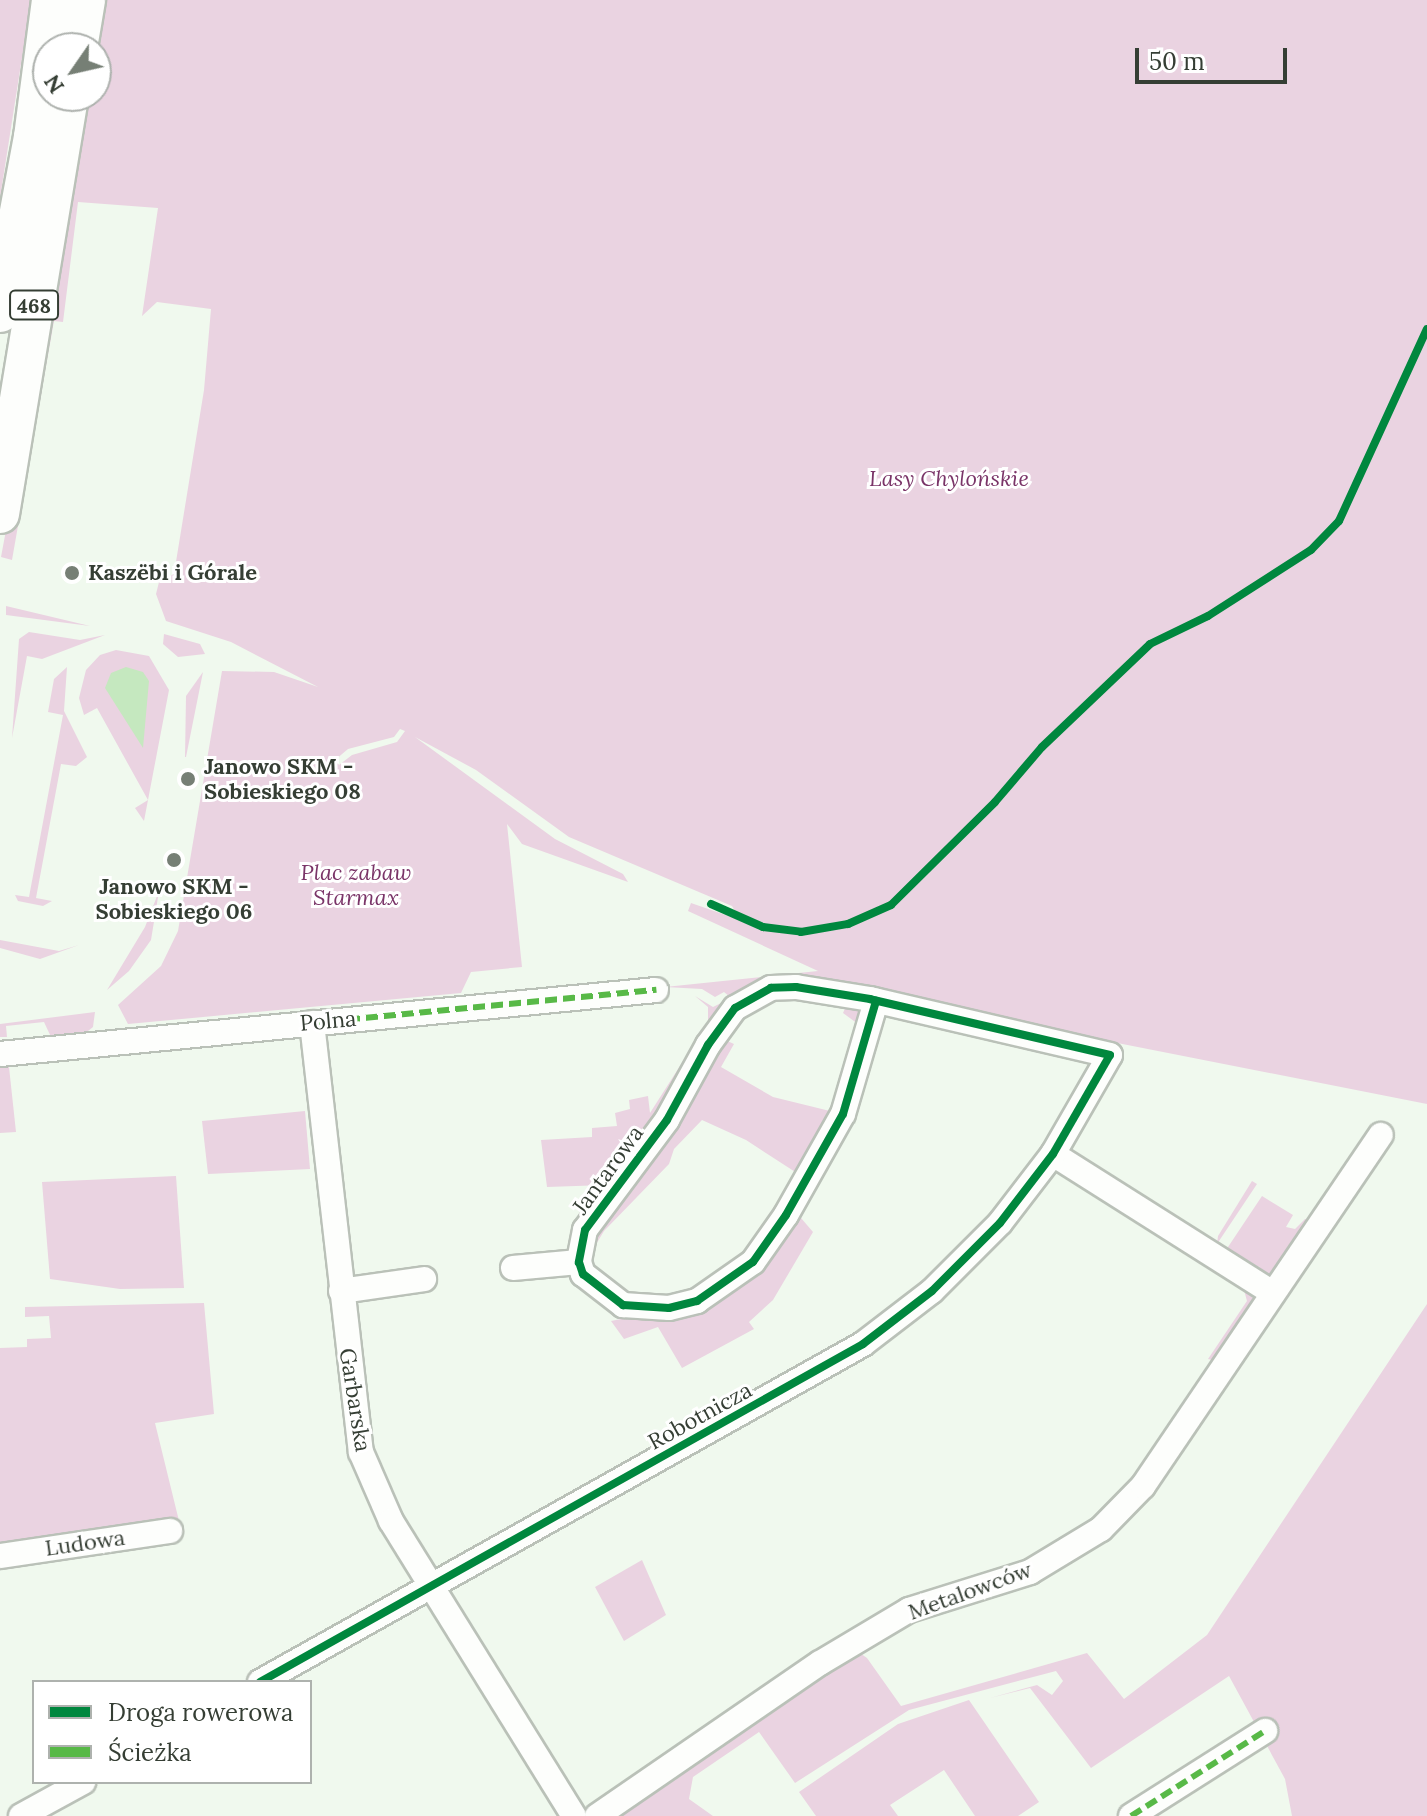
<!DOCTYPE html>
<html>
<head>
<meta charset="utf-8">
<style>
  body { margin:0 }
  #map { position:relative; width:1427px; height:1816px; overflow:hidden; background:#f0f9ee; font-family:Lora,serif }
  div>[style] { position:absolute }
  .green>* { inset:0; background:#ead3e1 }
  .water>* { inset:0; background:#c5e8bf }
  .roads { filter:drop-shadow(2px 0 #bac1b8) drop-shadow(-2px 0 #bac1b8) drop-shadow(0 2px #bac1b8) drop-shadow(0 -2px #bac1b8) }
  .minor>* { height:24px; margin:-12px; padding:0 12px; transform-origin:12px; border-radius:12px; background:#fdfefc }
  .primary>* { height:38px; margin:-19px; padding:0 19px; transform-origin:19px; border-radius:19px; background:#fdfefc }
  .quiet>* { height:6px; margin-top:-3px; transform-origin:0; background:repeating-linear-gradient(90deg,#58b947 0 12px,transparent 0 18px) }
  .cycleway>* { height:8px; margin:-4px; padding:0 4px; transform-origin:4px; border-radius:4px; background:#00873e }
  .dots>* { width:22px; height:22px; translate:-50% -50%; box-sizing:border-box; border:4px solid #fff; border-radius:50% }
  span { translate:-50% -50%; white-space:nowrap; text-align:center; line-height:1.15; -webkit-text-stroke:6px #fff; paint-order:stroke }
  .shield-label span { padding:2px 6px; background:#fff; border:2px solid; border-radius:6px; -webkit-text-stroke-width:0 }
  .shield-label { font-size:20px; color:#353e34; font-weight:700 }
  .park-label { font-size:22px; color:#7a3468; font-style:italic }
  .poi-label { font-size:22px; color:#353e34; font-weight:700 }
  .left { translate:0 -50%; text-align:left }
  .street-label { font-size:22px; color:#353e34 }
  .legend { position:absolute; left:32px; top:1680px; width:280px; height:104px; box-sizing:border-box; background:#fff; border:2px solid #aeb2ae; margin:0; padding:10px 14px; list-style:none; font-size:24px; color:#353e34 }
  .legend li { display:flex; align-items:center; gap:16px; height:40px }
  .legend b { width:40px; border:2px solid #aeb2ae }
  .north { position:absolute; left:32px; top:32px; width:80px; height:80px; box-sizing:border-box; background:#fff; border:2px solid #aeb2ae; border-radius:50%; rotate:236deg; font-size:22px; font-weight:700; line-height:32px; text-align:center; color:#353e34 }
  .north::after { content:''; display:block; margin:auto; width:28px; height:36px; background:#767f75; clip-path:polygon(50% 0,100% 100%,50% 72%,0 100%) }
  .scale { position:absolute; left:1135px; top:48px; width:152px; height:36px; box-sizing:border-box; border:4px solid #353e34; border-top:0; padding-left:10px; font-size:24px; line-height:28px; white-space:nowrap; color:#353e34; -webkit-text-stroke:6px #fff; paint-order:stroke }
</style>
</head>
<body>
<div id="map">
  <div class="green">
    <div style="clip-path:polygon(0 0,31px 0,0 198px)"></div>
    <div style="clip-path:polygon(evenodd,103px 0,1427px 0,1427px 1104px,839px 988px,735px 1001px,724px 992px,715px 997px,702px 989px,665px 987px,818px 971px,688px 911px,691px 903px,740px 920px,732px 906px,569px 837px,476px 770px,415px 737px,555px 839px,623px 874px,628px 882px,522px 844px,507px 824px,522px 967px,471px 972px,461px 993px,128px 1024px,118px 1005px,161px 966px,178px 931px,222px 671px,274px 672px,318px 687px,231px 642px,166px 621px,156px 594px,159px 582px,174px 574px,204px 390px,211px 309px,157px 302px,142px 316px,158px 208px,78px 202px,63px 322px,54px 321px,12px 560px,1px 557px,87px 96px,96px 96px,103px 0,400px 729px,405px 731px,397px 742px,352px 755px,339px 765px,335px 760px,348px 749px,394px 737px,400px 729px)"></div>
    <div style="clip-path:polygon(6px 606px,90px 626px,6px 615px)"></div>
    <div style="clip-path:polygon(29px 632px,80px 640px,105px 635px,42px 659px,27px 656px,12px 738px,19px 639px)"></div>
    <div style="clip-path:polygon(164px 634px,200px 644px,205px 654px,178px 657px,163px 644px)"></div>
    <div style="clip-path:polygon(116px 650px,149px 656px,169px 690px,144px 821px,135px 808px,148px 800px,97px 708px,84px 715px,79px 698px,86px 670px,100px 655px)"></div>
    <div style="clip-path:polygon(67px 667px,64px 711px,87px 757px,76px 766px,61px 764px,36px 898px,52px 901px,43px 906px,18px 901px,15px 895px,29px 897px,63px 715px,48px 712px,54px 679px)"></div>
    <div style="clip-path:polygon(203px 672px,186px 757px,185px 757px,186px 696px)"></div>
    <div style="clip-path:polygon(159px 891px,151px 940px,129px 971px,107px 990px,145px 927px)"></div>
    <div style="clip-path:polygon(0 940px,59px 951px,79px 945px,40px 959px,0 948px)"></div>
    <div style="clip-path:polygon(695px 996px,713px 1007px,723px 1002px,729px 1008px,678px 1094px,605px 1185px,547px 1187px,541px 1140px,592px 1137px,592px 1128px,617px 1126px,615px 1113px,630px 1109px,629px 1100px,648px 1096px,650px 1113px,708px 1022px,708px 1007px)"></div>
    <div style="clip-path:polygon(846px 1006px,860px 1008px,865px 1019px,838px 1116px,803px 1177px,746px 1140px,702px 1120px,674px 1149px,669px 1164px,604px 1231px,589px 1256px,589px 1236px,723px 1039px,734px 1044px,721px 1067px,773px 1097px,834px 1112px,858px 1024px,843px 1013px)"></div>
    <div style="clip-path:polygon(95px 1012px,93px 1027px,83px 1035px,51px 1037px,44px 1022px,6px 1026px,7px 1037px,0 1037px,0 1024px)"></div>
    <div style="clip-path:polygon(0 1067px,9px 1067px,16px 1132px,0 1133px)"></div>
    <div style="clip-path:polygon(305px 1111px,310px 1169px,208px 1174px,202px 1121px)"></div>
    <div style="clip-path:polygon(176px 1176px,184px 1288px,120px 1289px,50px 1279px,42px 1182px)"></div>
    <div style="clip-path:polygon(1252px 1181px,1257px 1184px,1217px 1244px,1218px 1236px)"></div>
    <div style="clip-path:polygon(808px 1186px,814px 1193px,801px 1218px,813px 1232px,773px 1300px,749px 1322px,754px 1329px,682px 1368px,658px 1327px,624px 1339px,611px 1321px,701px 1303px)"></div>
    <div style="clip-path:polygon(1262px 1196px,1293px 1215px,1286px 1227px,1295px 1229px,1305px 1219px,1311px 1221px,1274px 1274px,1263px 1278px,1259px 1266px,1257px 1270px,1226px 1250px)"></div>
    <div style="clip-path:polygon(1220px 1267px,1251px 1289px,1253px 1300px,1217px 1361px,1208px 1359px,1247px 1301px,1244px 1290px,1216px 1272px)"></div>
    <div style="clip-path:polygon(204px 1303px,214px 1414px,155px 1423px,180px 1525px,0 1551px,0 1348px,27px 1347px,27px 1339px,51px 1338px,49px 1316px,25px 1317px,25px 1307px)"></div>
    <div style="clip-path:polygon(1427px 1304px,1427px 1816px,1292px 1816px,1285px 1779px,1229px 1676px,1091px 1768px,1030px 1688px,990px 1698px,1037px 1685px,1052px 1695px,1063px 1681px,1056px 1671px,909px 1710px,795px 1783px,759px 1732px,693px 1777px,689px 1799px,713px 1816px,610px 1816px,717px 1749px,854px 1649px,867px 1658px,901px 1706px,1087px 1653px,1124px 1699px,1207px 1635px)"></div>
    <div style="clip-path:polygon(642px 1560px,666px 1615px,624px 1641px,595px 1587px)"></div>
    <div style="clip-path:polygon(969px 1700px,1039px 1802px,1018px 1816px,975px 1816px,944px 1770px,890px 1805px,898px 1816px,816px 1816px,799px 1792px,898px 1724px)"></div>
  </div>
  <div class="water">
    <div style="clip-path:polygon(126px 667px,143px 672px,149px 681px,143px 748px,105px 688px,111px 673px)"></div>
  </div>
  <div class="roads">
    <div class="minor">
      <div style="left:312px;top:1023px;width:432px;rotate:83.5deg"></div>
      <div style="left:361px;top:1452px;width:75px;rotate:66.5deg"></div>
      <div style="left:391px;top:1521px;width:347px;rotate:58.2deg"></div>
      <div style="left:0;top:1054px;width:659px;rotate:-5.57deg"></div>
      <div style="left:1053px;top:1154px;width:258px;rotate:32.3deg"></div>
      <div style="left:513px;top:1268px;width:66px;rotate:-5.2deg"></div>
      <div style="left:341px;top:1291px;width:84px;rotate:-8.2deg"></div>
      <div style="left:0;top:1556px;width:172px;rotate:-8.4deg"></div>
      <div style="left:260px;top:1682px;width:691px;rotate:-29.27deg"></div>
      <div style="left:863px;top:1344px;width:87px;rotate:-37.5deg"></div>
      <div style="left:932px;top:1291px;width:96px;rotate:-45deg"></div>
      <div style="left:1000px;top:1223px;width:87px;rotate:-52.5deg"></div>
      <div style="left:1053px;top:1154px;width:114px;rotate:-60.1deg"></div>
      <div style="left:1110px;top:1055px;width:246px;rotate:-166.9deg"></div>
      <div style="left:870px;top:999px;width:75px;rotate:-170.8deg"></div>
      <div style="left:796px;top:987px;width:25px;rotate:178deg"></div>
      <div style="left:771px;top:988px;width:41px;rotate:150.9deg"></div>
      <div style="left:735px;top:1008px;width:46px;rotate:126.1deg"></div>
      <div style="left:708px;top:1045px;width:85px;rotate:118.7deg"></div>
      <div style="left:667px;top:1120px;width:137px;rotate:126.7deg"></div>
      <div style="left:585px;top:1230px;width:33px;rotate:101deg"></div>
      <div style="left:579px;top:1262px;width:13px;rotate:72deg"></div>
      <div style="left:583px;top:1274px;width:51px;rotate:37.8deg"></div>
      <div style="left:623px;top:1305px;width:46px;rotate:3.7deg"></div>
      <div style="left:669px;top:1308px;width:29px;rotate:-14deg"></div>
      <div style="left:697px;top:1301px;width:68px;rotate:-34.9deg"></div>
      <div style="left:753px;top:1262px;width:57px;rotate:-54.9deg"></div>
      <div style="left:786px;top:1215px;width:116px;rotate:-60.6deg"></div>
      <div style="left:843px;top:1114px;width:118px;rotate:-73.7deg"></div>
      <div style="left:21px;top:1816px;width:71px;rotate:-28.7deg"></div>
      <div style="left:597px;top:1816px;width:270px;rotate:-34.5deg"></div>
      <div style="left:820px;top:1663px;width:104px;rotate:-30.8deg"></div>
      <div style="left:909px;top:1610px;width:127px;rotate:-17.4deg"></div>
      <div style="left:1030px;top:1572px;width:83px;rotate:-31.2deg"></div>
      <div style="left:1101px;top:1529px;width:60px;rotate:-45.7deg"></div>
      <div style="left:1143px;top:1486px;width:424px;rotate:-55.9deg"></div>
      <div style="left:1131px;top:1816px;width:159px;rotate:-32.4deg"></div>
    </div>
    <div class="primary">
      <div style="left:78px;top:48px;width:49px;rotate:-80.5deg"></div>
      <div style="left:0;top:313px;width:179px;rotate:-79.4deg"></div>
      <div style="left:33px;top:137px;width:138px;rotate:-82.5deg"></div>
      <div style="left:0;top:514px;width:424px;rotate:-80.6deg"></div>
    </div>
  </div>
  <div class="quiet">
    <div style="left:312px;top:1023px;width:346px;rotate:-5.5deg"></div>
    <div style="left:1131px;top:1816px;width:159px;rotate:-32.4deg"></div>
  </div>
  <div class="cycleway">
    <div style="left:711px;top:904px;width:57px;rotate:23.9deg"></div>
    <div style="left:763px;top:927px;width:38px;rotate:7deg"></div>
    <div style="left:801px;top:932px;width:48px;rotate:-9.7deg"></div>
    <div style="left:848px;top:924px;width:47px;rotate:-23.8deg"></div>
    <div style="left:891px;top:905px;width:146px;rotate:-44.7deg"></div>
    <div style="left:995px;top:802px;width:72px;rotate:-49.5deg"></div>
    <div style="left:1042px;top:747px;width:149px;rotate:-43.6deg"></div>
    <div style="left:1150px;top:644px;width:64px;rotate:-25.8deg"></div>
    <div style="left:1208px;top:616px;width:122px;rotate:-32.7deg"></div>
    <div style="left:1311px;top:550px;width:40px;rotate:-46deg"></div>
    <div style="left:1339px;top:521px;width:211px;rotate:-65.4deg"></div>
    <div style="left:260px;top:1682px;width:691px;rotate:-29.27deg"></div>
    <div style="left:863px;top:1344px;width:87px;rotate:-37.5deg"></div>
    <div style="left:932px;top:1291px;width:96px;rotate:-45deg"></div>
    <div style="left:1000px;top:1223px;width:87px;rotate:-52.5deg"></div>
    <div style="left:1053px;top:1154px;width:114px;rotate:-60.1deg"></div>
    <div style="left:1110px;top:1055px;width:246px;rotate:-166.9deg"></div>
    <div style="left:870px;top:999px;width:75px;rotate:-170.8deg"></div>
    <div style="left:796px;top:987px;width:25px;rotate:178deg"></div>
    <div style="left:771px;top:988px;width:41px;rotate:150.9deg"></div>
    <div style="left:735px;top:1008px;width:46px;rotate:126.1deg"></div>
    <div style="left:708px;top:1045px;width:85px;rotate:118.7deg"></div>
    <div style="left:667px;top:1120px;width:137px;rotate:126.7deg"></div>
    <div style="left:585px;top:1230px;width:33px;rotate:101deg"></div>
    <div style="left:579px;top:1262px;width:13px;rotate:72deg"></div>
    <div style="left:583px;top:1274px;width:51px;rotate:37.8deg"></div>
    <div style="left:623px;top:1305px;width:46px;rotate:3.7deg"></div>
    <div style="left:669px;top:1308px;width:29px;rotate:-14deg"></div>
    <div style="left:697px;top:1301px;width:68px;rotate:-34.9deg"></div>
    <div style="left:753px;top:1262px;width:57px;rotate:-54.9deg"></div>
    <div style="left:786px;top:1215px;width:116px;rotate:-60.6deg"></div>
    <div style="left:843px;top:1114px;width:118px;rotate:-73.7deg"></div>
  </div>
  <div class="dots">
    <div style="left:72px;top:573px;background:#767f75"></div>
    <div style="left:188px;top:779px;background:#767f75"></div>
    <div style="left:174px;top:860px;background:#767f75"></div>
  </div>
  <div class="shield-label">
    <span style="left:34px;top:305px">468</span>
  </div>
  <div class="park-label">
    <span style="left:949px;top:479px">Lasy Chylońskie</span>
    <span style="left:356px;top:885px">Plac zabaw<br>Starmax</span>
  </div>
  <div class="poi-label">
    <span class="left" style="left:88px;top:573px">Kaszëbi i Górale</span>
    <span class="left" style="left:204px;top:779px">Janowo SKM -<br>Sobieskiego 08</span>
    <span style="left:174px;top:899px">Janowo SKM -<br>Sobieskiego 06</span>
  </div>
  <div class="street-label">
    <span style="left:328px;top:1021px;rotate:-5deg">Polna</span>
    <span style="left:608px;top:1170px;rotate:-54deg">Jantarowa</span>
    <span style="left:355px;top:1400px;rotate:81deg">Garbarska</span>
    <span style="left:700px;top:1416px;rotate:-29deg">Robotnicza</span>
    <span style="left:85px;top:1543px;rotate:-8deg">Ludowa</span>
    <span style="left:970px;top:1591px;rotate:-20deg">Metalowców</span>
  </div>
  <ul class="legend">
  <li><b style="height:10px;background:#00873e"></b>Droga rowerowa</li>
  <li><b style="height:10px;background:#58b947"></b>Ścieżka</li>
  </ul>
  <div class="north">N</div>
  <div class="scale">50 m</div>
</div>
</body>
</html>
